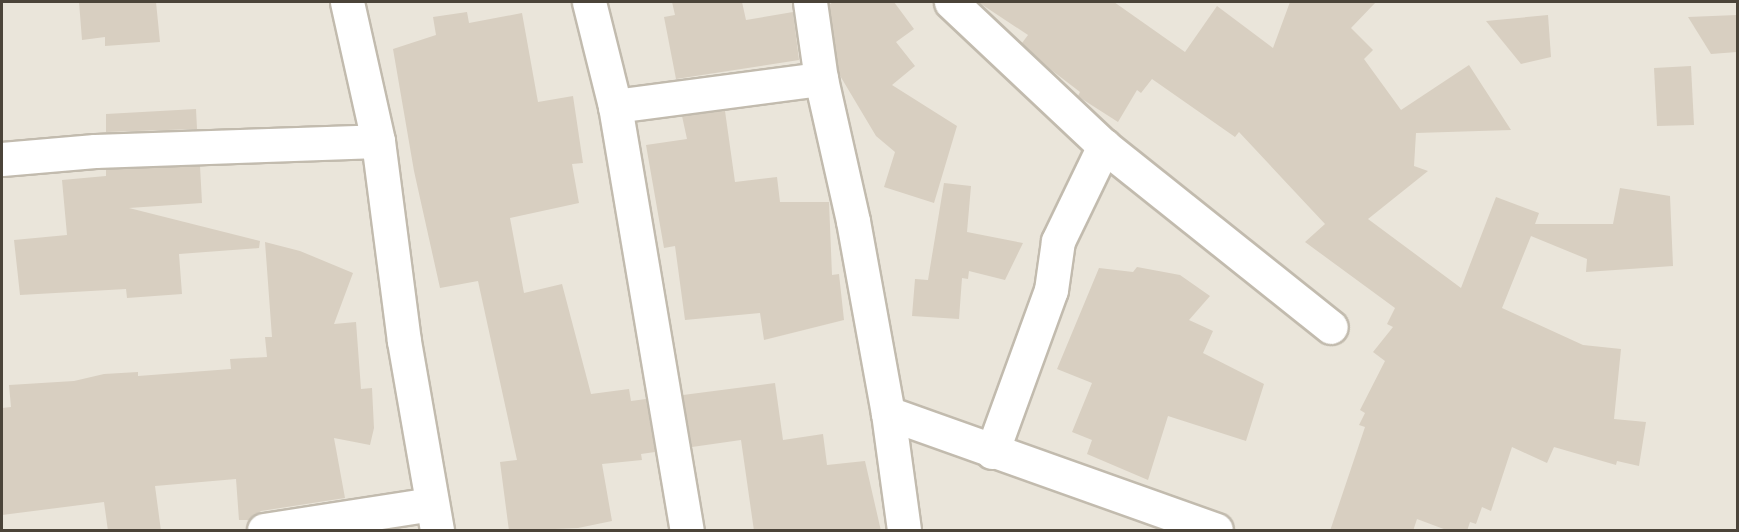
<!DOCTYPE html>
<html>
<head>
<meta charset="utf-8">
<style>
  body { margin:0 }
  #map { position:relative; width:1739px; height:532px; overflow:hidden; background:#f6f3ec; font-family:Inter,sans-serif }
  div>[style] { position:absolute }
  .residential>* { inset:0; background:#eae5da }
  .building>* { inset:0; background:#d8cfc1 }
  .roads { filter:drop-shadow(2px 0 #c2bbae) drop-shadow(-2px 0 #c2bbae) drop-shadow(0 2px #c2bbae) drop-shadow(0 -2px #c2bbae) }
  .minor>* { height:33px; margin:-16.5px; padding:0 16.5px; transform-origin:16.5px; border-radius:16.5px; background:#fff }
  span { translate:-50% -50%; white-space:nowrap; text-align:center; line-height:1.15; -webkit-text-stroke:4.5px #fff; paint-order:stroke }
  .frame { position:absolute; inset:0; border:3px solid #4b4439; pointer-events:none }
</style>
</head>
<body>
<div id="map">
  <div class="residential">
    <div style="clip-path:polygon(2px 2px,1737px 2px,1737px 530px,2px 530px)"></div>
  </div>
  <div class="building">
    <div style="clip-path:polygon(79px 2px,156px 2px,160px 42px,105px 46px,105px 37px,82px 40px)"></div>
    <div style="clip-path:polygon(672px 2px,742px 2px,746px 20px,793px 12px,799px 60px,676px 79px,664px 17px,675px 15px)"></div>
    <div style="clip-path:polygon(833px 2px,894px 2px,914px 29px,896px 42px,915px 66px,892px 85px,957px 126px,934px 203px,884px 187px,895px 152px,876px 136px,839px 74px,829px 5px)"></div>
    <div style="clip-path:polygon(978px 2px,1114px 2px,1185px 52px,1217px 6px,1273px 48px,1290px 2px,1376px 2px,1351px 28px,1373px 50px,1364px 59px,1401px 110px,1469px 65px,1511px 130px,1416px 133px,1414px 166px,1428px 171px,1368px 219px,1461px 288px,1496px 197px,1539px 213px,1535px 224px,1613px 224px,1620px 188px,1670px 196px,1673px 266px,1586px 272px,1587px 259px,1531px 236px,1502px 308px,1583px 345px,1621px 349px,1614px 419px,1646px 422px,1639px 466px,1617px 461px,1616px 465px,1554px 447px,1547px 463px,1512px 447px,1491px 511px,1482px 507px,1476px 524px,1470px 522px,1467px 531px,1449px 531px,1417px 519px,1413px 531px,1330px 531px,1365px 427px,1359px 425px,1365px 413px,1360px 410px,1385px 361px,1373px 352px,1393px 327px,1387px 324px,1395px 308px,1305px 242px,1325px 224px,1239px 132px,1235px 137px,1152px 79px,1141px 93px,1137px 90px,1118px 122px,1082px 99px,1078px 96px,1080px 92px,1050px 69px,1022px 43px,1028px 35px)"></div>
    <div style="clip-path:polygon(467px 12px,469px 23px,522px 13px,538px 102px,573px 96px,583px 163px,572px 164px,579px 203px,510px 218px,524px 293px,562px 284px,591px 394px,629px 389px,631px 401px,646px 399px,655px 452px,641px 454px,642px 460px,602px 464px,612px 521px,578px 528px,509px 531px,500px 462px,517px 460px,478px 281px,440px 288px,414px 171px,393px 49px,436px 35px,433px 17px)"></div>
    <div style="clip-path:polygon(1548px 15px,1551px 57px,1521px 64px,1486px 21px)"></div>
    <div style="clip-path:polygon(1737px 15px,1737px 52px,1711px 54px,1688px 17px)"></div>
    <div style="clip-path:polygon(1691px 66px,1694px 125px,1657px 126px,1654px 68px)"></div>
    <div style="clip-path:polygon(196px 109px,197px 129px,106px 132px,106px 114px)"></div>
    <div style="clip-path:polygon(725px 111px,735px 182px,777px 177px,780px 202px,829px 202px,832px 275px,839px 274px,844px 320px,764px 340px,760px 313px,685px 320px,675px 246px,664px 248px,646px 145px,687px 139px,682px 116px)"></div>
    <div style="clip-path:polygon(200px 166px,202px 203px,129px 208px,260px 241px,259px 248px,179px 254px,182px 294px,127px 298px,126px 289px,20px 295px,14px 240px,67px 235px,62px 180px,106px 176px,106px 169px)"></div>
    <div style="clip-path:polygon(944px 183px,971px 186px,967px 232px,1023px 243px,1005px 280px,969px 271px,968px 279px,962px 278px,959px 319px,912px 316px,915px 279px,928px 280px)"></div>
    <div style="clip-path:polygon(265px 242px,300px 251px,353px 273px,334px 324px,356px 322px,361px 389px,372px 388px,374px 428px,370px 445px,334px 438px,345px 498px,261px 511px,249px 520px,239px 520px,236px 479px,155px 486px,161px 531px,108px 531px,104px 502px,2px 515px,2px 408px,11px 407px,9px 385px,74px 381px,104px 374px,138px 372px,138px 376px,231px 369px,230px 359px,267px 357px,265px 337px,272px 337px)"></div>
    <div style="clip-path:polygon(1137px 267px,1180px 275px,1210px 296px,1189px 320px,1213px 331px,1203px 353px,1264px 384px,1246px 441px,1168px 416px,1148px 480px,1087px 454px,1092px 440px,1072px 432px,1092px 383px,1057px 369px,1099px 268px,1133px 272px)"></div>
    <div style="clip-path:polygon(775px 383px,783px 440px,823px 434px,827px 465px,865px 461px,881px 531px,754px 531px,741px 440px,692px 447px,683px 395px)"></div>
  </div>
  <div class="roads">
    <div class="minor">
      <div style="left:347px;top:2px;width:142px;rotate:77.4deg"></div>
      <div style="left:378px;top:141px;width:202px;rotate:82.6deg"></div>
      <div style="left:404px;top:341px;width:192px;rotate:80.1deg"></div>
      <div style="left:589px;top:2px;width:107px;rotate:76deg"></div>
      <div style="left:615px;top:106px;width:430px;rotate:80.4deg"></div>
      <div style="left:810px;top:2px;width:78px;rotate:81.9deg"></div>
      <div style="left:821px;top:79px;width:146px;rotate:77.3deg"></div>
      <div style="left:853px;top:221px;width:195px;rotate:79.7deg"></div>
      <div style="left:888px;top:413px;width:118px;rotate:82.2deg"></div>
      <div style="left:951px;top:2px;width:210px;rotate:43.3deg"></div>
      <div style="left:1104px;top:146px;width:290px;rotate:38.6deg"></div>
      <div style="left:615px;top:106px;width:208px;rotate:-7.5deg"></div>
      <div style="left:2px;top:159px;width:93px;rotate:-4.9deg"></div>
      <div style="left:95px;top:151px;width:283px;rotate:-2deg"></div>
      <div style="left:888px;top:413px;width:348px;rotate:19.6deg"></div>
      <div style="left:992px;top:452px;width:172px;rotate:-70deg"></div>
      <div style="left:1051px;top:290px;width:49px;rotate:-81.9deg"></div>
      <div style="left:1058px;top:241px;width:106px;rotate:-64.2deg"></div>
      <div style="left:264px;top:530px;width:169px;rotate:-8.8deg"></div>
    </div>
  </div>
  <div class="frame"></div>
</div>
</body>
</html>
